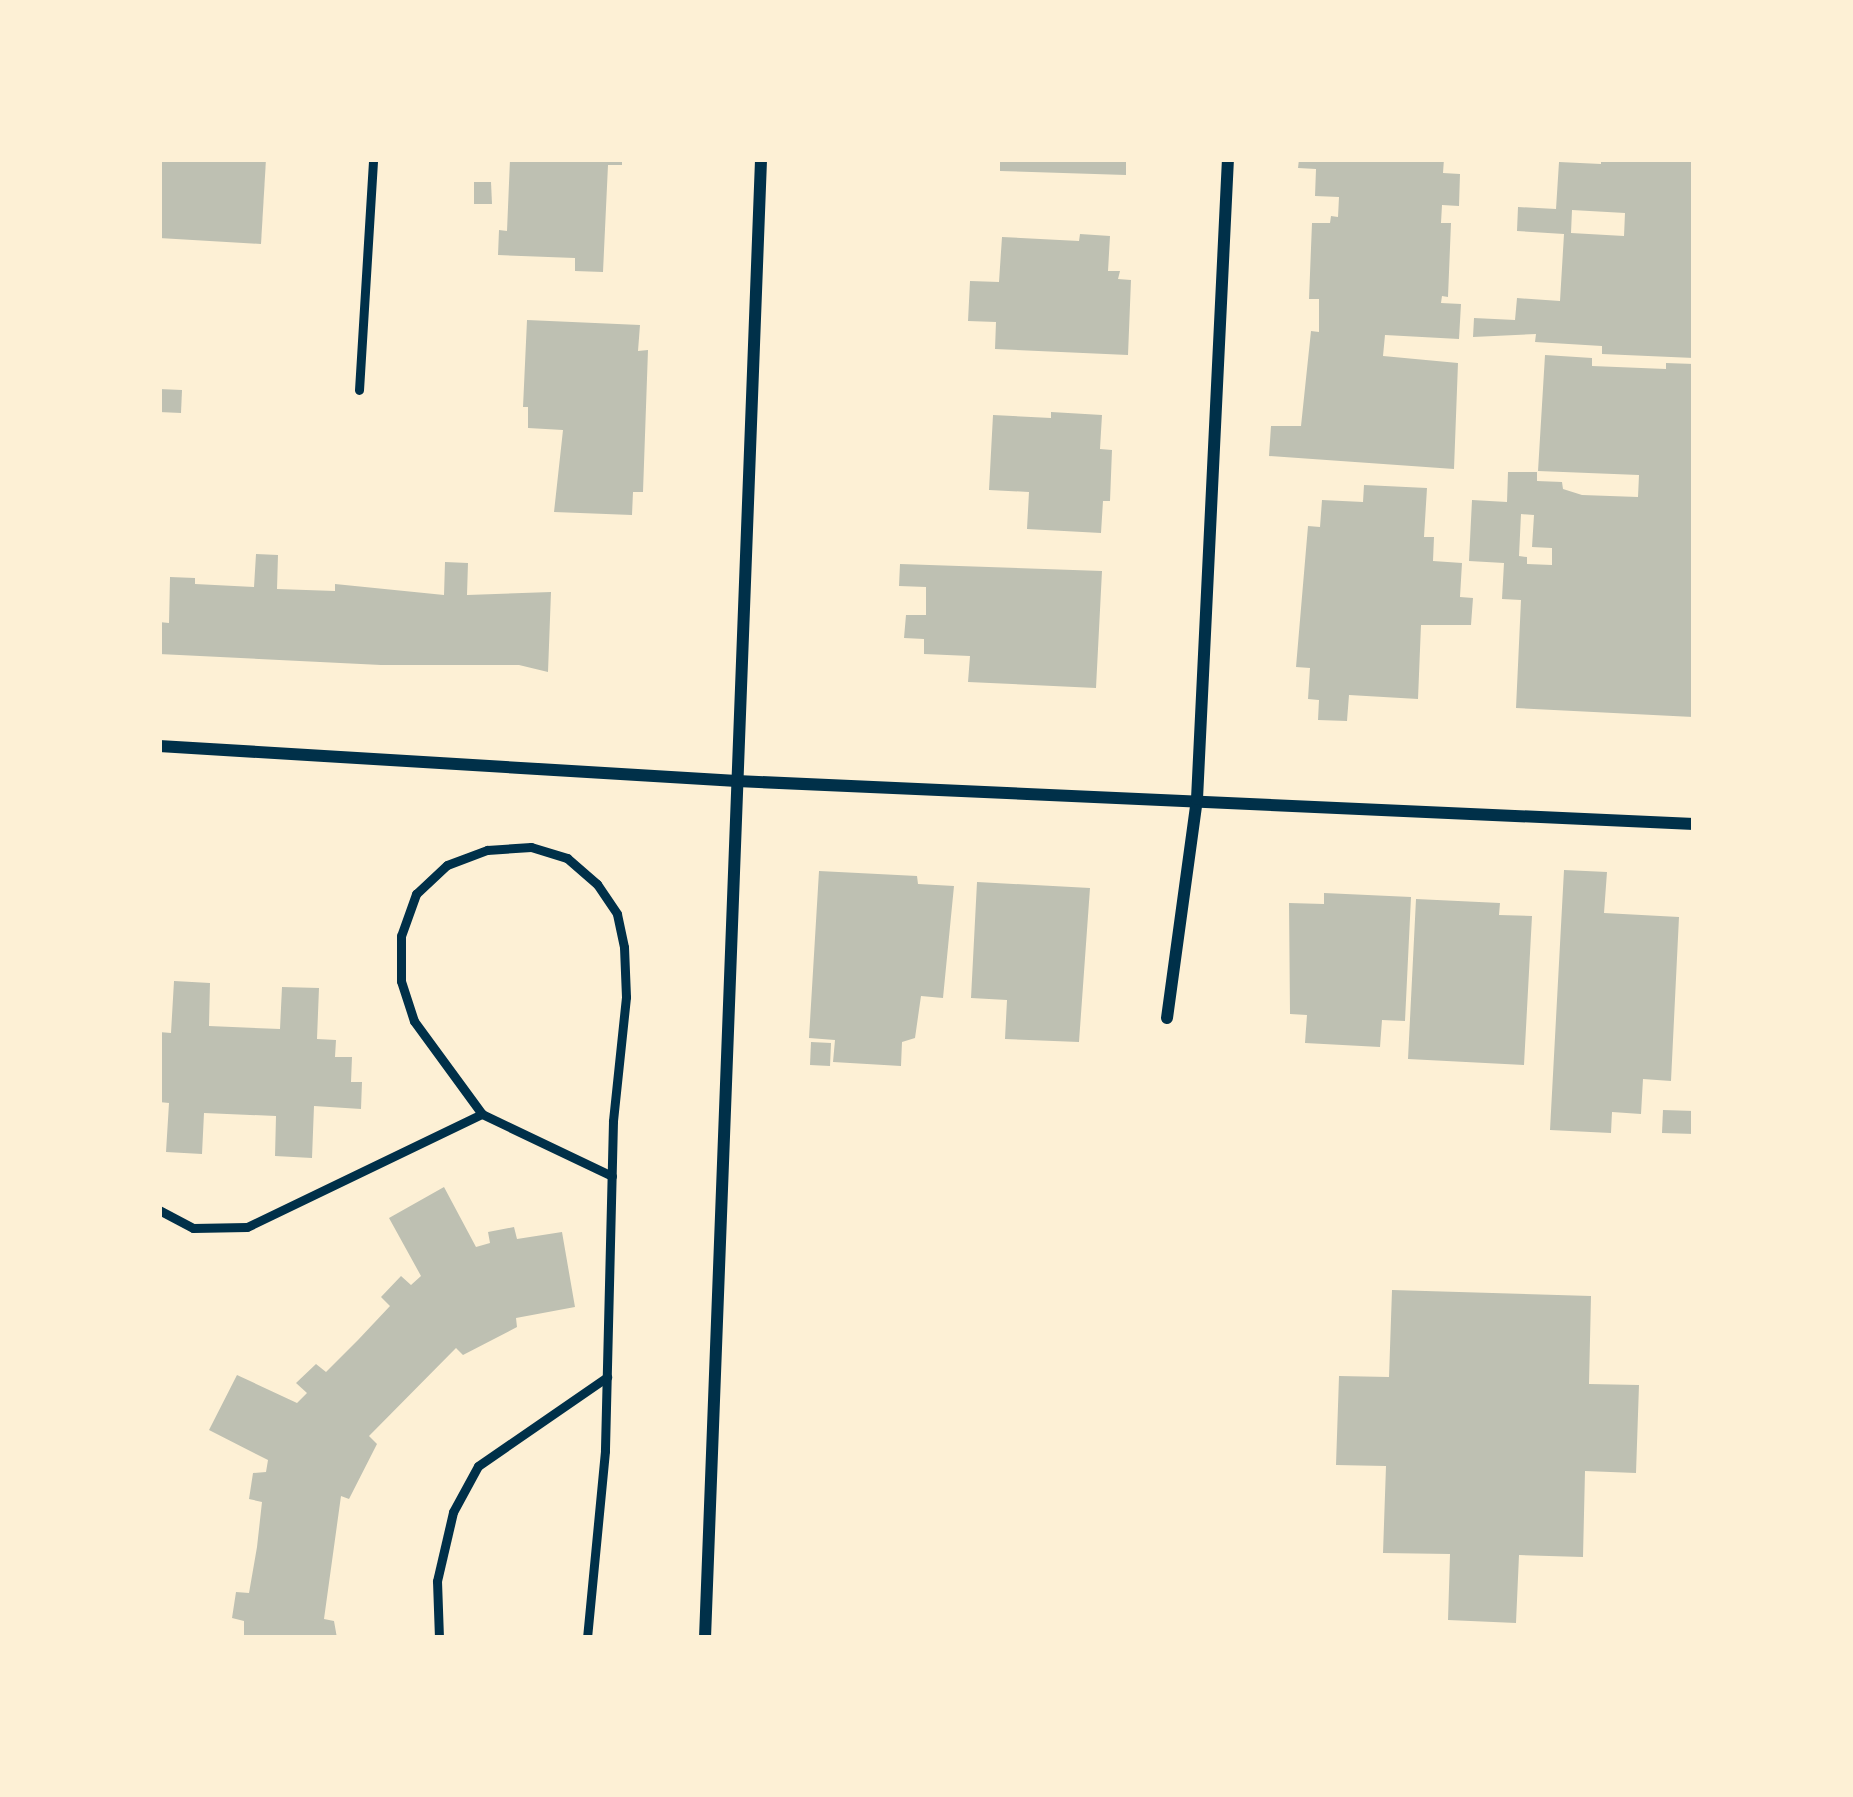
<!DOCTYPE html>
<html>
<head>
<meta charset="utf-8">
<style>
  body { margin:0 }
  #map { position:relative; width:1853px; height:1797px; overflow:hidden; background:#fdf0d5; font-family:Cabin,sans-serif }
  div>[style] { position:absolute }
  .building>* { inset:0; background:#bec0b2 }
  .service>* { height:9px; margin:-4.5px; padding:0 4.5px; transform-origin:4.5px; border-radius:4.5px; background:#003049 }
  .minor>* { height:12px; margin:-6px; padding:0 6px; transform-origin:6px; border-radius:6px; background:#003049 }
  span { translate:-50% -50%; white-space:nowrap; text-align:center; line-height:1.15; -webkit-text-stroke:12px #fdf0d5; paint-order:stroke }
  .frame { position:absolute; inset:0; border:162px solid #fdf0d5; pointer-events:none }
</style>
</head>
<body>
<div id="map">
  <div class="building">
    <div style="clip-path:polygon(159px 159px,266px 159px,261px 244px,159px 238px)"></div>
    <div style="clip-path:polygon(510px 159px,622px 159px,622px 165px,608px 165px,603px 272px,575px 271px,575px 258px,498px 255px,499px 230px,507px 231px)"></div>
    <div style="clip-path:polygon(1000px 159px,1126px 159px,1126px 175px,1000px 171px)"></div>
    <div style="clip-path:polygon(1299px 159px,1444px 159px,1443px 173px,1460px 174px,1459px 206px,1442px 205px,1441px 223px,1451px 223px,1448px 297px,1442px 296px,1441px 303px,1461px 304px,1459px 339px,1385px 335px,1383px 356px,1458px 363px,1454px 469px,1269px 456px,1271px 426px,1301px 426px,1311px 331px,1319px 332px,1319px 299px,1309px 299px,1312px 223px,1330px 223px,1331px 216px,1338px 217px,1339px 197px,1315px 196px,1316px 169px,1298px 168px)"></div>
    <div style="clip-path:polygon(evenodd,1601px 159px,1694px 159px,1694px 358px,1602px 354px,1602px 346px,1535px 342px,1536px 334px,1473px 337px,1474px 318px,1515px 320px,1517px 298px,1560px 301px,1564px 234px,1517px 231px,1518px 207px,1556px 209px,1559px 162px,1601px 164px,1601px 159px,1572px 210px,1625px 213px,1624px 236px,1571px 233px,1572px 210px)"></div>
    <div style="clip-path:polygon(474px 182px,491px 182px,492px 204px,474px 204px)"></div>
    <div style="clip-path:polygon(1080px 234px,1110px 236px,1108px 271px,1120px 271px,1118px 279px,1131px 280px,1128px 355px,995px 349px,996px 322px,968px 321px,970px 281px,999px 282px,1002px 237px,1079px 241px)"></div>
    <div style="clip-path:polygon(527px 320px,640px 325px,638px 351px,648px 350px,643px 492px,633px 492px,632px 515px,554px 512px,563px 430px,528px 428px,528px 407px,523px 407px)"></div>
    <div style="clip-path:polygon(evenodd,1545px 355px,1592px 358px,1592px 366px,1666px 369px,1666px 363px,1694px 364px,1693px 717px,1516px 708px,1521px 600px,1502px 599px,1504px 563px,1469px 561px,1472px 500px,1507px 502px,1508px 472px,1537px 472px,1537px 481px,1562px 482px,1563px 489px,1582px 495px,1638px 497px,1639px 475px,1538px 471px,1545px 355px,1521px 514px,1534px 515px,1532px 547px,1552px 548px,1552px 565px,1527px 564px,1527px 557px,1519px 556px,1521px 514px)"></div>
    <div style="clip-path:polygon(159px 389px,182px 390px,181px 413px,159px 412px)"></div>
    <div style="clip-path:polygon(1051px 412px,1102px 415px,1100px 449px,1112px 450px,1110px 501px,1103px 501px,1101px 533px,1027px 529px,1029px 492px,989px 490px,993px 415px,1051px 418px)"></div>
    <div style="clip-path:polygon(1364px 485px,1427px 488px,1424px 537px,1434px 537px,1433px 561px,1462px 563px,1460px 597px,1473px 598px,1471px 625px,1421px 625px,1418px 699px,1349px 695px,1347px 721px,1318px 720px,1319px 700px,1308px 699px,1310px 668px,1296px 667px,1308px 526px,1320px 527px,1322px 500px,1363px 502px)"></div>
    <div style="clip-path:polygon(256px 554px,278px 555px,277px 589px,335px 591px,335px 584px,444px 595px,445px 562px,468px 563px,467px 595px,551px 592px,548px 672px,519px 665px,381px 665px,159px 654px,159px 622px,169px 623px,170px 577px,195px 578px,195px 584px,254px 587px)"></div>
    <div style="clip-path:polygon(900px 564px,1102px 571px,1096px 688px,968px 682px,970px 656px,924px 654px,924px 639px,904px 638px,906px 615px,926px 615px,926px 587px,899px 586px)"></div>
    <div style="clip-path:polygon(1564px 870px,1607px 872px,1604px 913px,1679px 917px,1671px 1081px,1643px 1079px,1641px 1114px,1612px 1112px,1611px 1133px,1550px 1130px)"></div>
    <div style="clip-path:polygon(819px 871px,917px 876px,918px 884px,954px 886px,943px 998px,921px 996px,915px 1038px,902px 1042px,901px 1066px,833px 1062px,835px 1040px,809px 1038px)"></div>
    <div style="clip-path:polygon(977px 882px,1090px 888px,1079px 1042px,1005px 1039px,1007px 1000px,971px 998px)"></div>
    <div style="clip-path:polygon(1324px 893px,1411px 897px,1405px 1021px,1382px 1020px,1380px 1047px,1305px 1043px,1307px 1015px,1290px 1014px,1289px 903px,1324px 904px)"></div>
    <div style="clip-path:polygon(1416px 899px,1500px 903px,1499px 915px,1532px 916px,1524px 1065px,1408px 1059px)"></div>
    <div style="clip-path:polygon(174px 981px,210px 983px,209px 1026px,280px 1029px,282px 987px,319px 988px,317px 1039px,336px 1040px,335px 1057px,352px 1057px,351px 1082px,362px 1082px,361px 1109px,314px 1106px,312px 1158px,275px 1156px,276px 1116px,204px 1113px,202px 1154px,166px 1152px,169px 1103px,159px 1102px,159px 1032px,171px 1033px)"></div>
    <div style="clip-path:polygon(811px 1042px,831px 1043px,830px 1066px,810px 1065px)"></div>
    <div style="clip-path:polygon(1663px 1110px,1694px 1111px,1694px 1134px,1662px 1133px)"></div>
    <div style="clip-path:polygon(444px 1187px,476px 1247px,490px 1243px,488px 1232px,514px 1227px,517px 1239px,562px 1232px,575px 1307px,516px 1318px,517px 1327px,463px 1355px,456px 1348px,369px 1436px,377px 1444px,349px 1499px,341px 1496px,324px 1619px,334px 1621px,337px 1638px,244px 1638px,244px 1621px,232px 1618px,236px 1592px,249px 1593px,257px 1547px,262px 1502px,249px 1499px,253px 1473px,266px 1472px,268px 1460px,209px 1430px,237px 1375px,297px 1403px,307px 1393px,296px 1383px,316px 1364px,326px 1372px,358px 1340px,390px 1306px,381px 1297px,401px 1276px,411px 1285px,421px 1276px,389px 1218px)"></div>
    <div style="clip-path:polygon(1392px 1290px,1591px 1296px,1589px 1384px,1639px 1385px,1636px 1473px,1585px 1471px,1583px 1557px,1519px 1555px,1516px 1623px,1448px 1620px,1450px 1554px,1383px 1553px,1386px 1466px,1336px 1465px,1339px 1376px,1389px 1377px)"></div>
  </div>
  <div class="service">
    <div style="left:359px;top:390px;width:231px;rotate:-86.5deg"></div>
    <div style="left:482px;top:1114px;width:115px;rotate:-126.2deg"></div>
    <div style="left:414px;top:1021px;width:42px;rotate:-108deg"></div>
    <div style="left:401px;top:981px;width:45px;rotate:-90deg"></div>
    <div style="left:401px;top:936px;width:45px;rotate:-70.3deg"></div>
    <div style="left:416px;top:894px;width:42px;rotate:-43.1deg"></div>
    <div style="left:447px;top:865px;width:43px;rotate:-20.6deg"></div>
    <div style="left:487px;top:850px;width:44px;rotate:-3.9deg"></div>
    <div style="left:531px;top:847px;width:38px;rotate:17deg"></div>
    <div style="left:567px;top:858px;width:40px;rotate:41deg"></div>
    <div style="left:597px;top:884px;width:36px;rotate:56deg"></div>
    <div style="left:617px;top:914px;width:34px;rotate:78deg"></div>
    <div style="left:624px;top:947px;width:50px;rotate:87.7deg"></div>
    <div style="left:626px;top:997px;width:125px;rotate:96deg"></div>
    <div style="left:613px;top:1121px;width:330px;rotate:91.4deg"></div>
    <div style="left:605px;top:1451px;width:188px;rotate:95.5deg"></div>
    <div style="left:159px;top:1210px;width:38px;rotate:28deg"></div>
    <div style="left:193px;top:1228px;width:54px;rotate:-1.1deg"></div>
    <div style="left:247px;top:1227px;width:261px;rotate:-25.7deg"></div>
    <div style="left:482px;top:1114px;width:144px;rotate:25.5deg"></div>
    <div style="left:439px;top:1638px;width:57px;rotate:-92deg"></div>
    <div style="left:437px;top:1581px;width:71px;rotate:-76.9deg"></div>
    <div style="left:453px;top:1512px;width:52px;rotate:-61.5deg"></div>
    <div style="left:478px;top:1466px;width:157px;rotate:-34.6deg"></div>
  </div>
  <div class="minor">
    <div style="left:159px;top:746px;width:579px;rotate:3.47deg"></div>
    <div style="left:737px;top:781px;width:958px;rotate:2.57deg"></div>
    <div style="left:1167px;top:1018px;width:221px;rotate:-82.2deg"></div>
    <div style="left:1197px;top:799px;width:641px;rotate:-87.23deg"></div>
    <div style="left:705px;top:1638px;width:1480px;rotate:-87.83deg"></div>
  </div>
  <div class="frame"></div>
</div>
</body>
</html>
